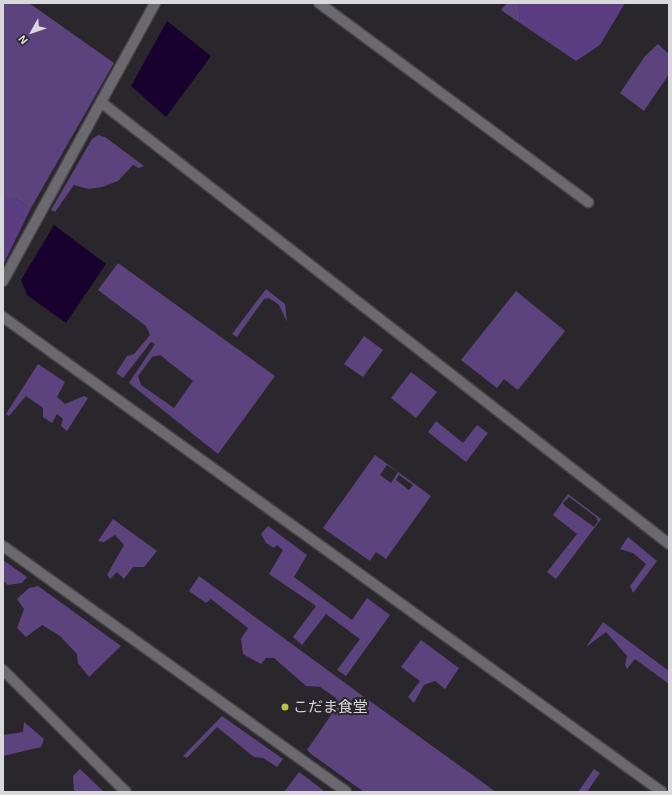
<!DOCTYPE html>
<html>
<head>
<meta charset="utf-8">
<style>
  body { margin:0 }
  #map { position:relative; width:672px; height:795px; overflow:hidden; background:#29272c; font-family:"Exo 2","Noto Sans JP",sans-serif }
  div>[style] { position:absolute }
  .green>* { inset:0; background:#5c437d }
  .forest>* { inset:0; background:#5b3d81 }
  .water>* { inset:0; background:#18002f }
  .roads { filter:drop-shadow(1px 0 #464448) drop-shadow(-1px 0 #464448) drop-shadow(0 1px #464448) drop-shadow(0 -1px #464448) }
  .minor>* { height:10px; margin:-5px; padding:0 5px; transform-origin:5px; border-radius:5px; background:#6b696f }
  .dots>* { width:11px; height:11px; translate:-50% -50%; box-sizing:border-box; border:2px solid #29272c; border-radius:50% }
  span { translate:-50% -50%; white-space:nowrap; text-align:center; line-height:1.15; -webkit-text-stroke:4px #29272c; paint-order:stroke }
  .poi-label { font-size:15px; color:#d9d8db }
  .left { translate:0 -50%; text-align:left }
  .frame { position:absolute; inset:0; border:4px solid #d9d8db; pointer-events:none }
  .north { position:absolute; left:12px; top:12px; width:40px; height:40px; -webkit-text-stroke:3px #29272c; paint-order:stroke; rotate:230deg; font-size:11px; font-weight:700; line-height:16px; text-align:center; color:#d9d8db }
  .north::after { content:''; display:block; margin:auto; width:14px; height:18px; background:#d9d8db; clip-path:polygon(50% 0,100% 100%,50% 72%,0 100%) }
</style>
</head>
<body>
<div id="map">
  <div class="green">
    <div style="clip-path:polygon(3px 3px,29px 3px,114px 63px,31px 208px,14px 198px,3px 198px)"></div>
    <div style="clip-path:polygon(507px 3px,518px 3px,520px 23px,501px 10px)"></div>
    <div style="clip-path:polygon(658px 44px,669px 54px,669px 74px,644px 111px,620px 93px,645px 56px)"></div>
    <div style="clip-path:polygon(98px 135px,105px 137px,144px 166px,139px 168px,133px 165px,118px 181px,102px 187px,88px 189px,74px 185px,55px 212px,51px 210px,92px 139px)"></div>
    <div style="clip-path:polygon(evenodd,118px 263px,275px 376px,218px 454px,129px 383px,155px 344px,151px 342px,123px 378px,116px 373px,127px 356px,134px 354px,150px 335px,146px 326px,98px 290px,118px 263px,160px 355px,193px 381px,174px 408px,141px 385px,138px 376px,152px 357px,160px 355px)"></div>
    <div style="clip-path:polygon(266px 289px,285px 304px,287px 322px,279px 305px,269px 298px,264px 299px,237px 337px,232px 334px)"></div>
    <div style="clip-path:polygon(516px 291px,565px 331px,518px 390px,504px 379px,497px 388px,461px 360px)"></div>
    <div style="clip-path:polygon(364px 336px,383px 350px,363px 377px,344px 364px)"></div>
    <div style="clip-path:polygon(38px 364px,65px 382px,57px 397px,65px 404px,84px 396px,88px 398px,67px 431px,61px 426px,63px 419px,57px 414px,52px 423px,43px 417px,43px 408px,26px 396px,9px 416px,6px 414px)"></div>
    <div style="clip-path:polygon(411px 372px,437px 392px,416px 418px,391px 398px)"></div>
    <div style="clip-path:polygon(436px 421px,463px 443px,477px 425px,488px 433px,466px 462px,428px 432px)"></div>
    <div style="clip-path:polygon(evenodd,375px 455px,431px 496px,386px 559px,376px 552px,370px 561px,323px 528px,375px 455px,387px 465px,398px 472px,391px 483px,380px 475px,387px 465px,375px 455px,399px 475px,413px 485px,409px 490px,396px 480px,399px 475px)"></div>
    <div style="clip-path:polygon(evenodd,568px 494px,601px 519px,556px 579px,547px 572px,577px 534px,553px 515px,568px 494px,569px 497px,596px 517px,598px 521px,594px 527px,565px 506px,563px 503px,569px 497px)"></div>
    <div style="clip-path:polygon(113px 519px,157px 551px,144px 567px,133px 567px,124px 579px,117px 572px,110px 579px,107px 575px,124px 545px,115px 535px,104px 542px,98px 541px)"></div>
    <div style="clip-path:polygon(268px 526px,307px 555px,294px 577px,352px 620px,367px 598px,390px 615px,346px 676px,337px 670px,360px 639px,326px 614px,302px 645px,293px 637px,316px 606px,269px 574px,283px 550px,277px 545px,274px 548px,266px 543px,261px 534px)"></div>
    <div style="clip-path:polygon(628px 537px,657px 561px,633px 593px,630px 586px,646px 564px,633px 553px,620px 549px)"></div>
    <div style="clip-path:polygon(3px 560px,27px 577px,22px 583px,8px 585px,3px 581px)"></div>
    <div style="clip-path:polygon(199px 576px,356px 691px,496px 792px,364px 792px,311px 754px,307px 750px,338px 705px,336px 698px,320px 687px,306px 686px,274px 658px,266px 658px,261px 664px,243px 654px,241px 639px,248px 628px,211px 599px,206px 603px,189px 591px)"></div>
    <div style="clip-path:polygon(38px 586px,121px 646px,89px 677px,78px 663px,77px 654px,60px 636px,42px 625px,26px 637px,17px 628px,24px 609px,17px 599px,29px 588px)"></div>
    <div style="clip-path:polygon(603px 622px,669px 671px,669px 684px,635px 659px,627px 669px,625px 665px,627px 656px,606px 632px,586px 647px)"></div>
    <div style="clip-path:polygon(421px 640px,459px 668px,445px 689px,435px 681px,424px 685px,414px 703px,408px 697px,420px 681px,401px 667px)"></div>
    <div style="clip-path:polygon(222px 716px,283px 759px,277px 767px,263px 758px,254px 757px,217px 727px,187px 758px,183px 756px)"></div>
    <div style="clip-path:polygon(24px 722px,44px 739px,41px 747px,3px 756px,3px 735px,23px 732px)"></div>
    <div style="clip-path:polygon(80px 769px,104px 792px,74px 792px,73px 776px)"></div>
    <div style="clip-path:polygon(594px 769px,600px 773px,587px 792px,578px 792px)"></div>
    <div style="clip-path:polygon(299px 772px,323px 790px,322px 792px,284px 792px)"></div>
  </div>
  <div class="forest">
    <div style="clip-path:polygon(518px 3px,625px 3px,600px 45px,576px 61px,520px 23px)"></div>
    <div style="clip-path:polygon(3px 198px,14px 198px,31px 208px,3px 265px)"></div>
  </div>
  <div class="water">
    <div style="clip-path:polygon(167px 21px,211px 56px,166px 117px,131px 86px)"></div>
    <div style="clip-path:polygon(54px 225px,106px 264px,66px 323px,27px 295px,21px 280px)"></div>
  </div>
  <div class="roads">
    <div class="minor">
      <div style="left:319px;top:3px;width:335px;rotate:36.5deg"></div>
      <div style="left:102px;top:103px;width:718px;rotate:37.87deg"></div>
      <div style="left:3px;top:281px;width:317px;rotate:-61.3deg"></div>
      <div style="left:3px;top:317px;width:812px;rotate:35.78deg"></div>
      <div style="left:3px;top:546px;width:422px;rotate:35.6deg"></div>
      <div style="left:3px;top:670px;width:173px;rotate:44.8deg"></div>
    </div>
  </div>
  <div class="dots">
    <div style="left:285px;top:707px;background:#c0be41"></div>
  </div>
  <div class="poi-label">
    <span class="left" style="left:293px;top:707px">こだま食堂</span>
  </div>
  <div class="frame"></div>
  <div class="north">N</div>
</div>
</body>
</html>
